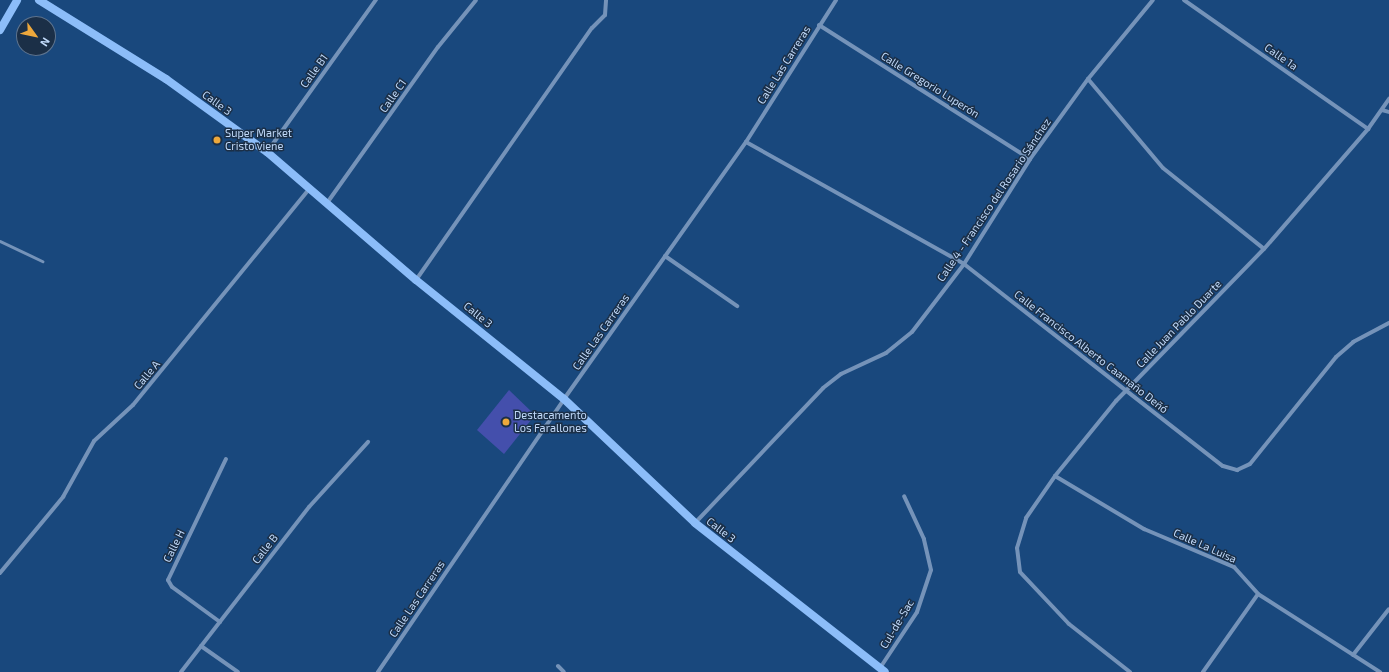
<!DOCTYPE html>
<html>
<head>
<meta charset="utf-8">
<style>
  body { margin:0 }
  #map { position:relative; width:1389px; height:672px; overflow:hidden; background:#19487d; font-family:"Exo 2",sans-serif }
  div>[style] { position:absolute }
  .building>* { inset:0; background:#444fac }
  .lane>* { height:3px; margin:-1.5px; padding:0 1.5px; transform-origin:1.5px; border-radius:1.5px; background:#7593b9 }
  .street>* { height:4px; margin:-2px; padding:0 2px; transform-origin:2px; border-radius:2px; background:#7593b9 }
  .secondary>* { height:8px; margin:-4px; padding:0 4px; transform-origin:4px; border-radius:4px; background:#8cbdf9 }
  .dots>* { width:11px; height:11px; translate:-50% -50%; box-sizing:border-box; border:2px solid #1b2f47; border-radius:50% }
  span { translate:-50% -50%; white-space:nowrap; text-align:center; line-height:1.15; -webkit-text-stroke:3px #1b2f47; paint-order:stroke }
  .street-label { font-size:11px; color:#c0d9f9 }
  .poi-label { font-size:11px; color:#c0d9f9 }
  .left { translate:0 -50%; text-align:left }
  .north { position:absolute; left:16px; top:16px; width:40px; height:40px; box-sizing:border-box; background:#1b2f47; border:1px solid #5d738e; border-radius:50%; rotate:123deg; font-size:11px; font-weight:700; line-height:16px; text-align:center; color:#c0d9f9 }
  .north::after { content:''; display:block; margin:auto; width:14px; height:18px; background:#eda83c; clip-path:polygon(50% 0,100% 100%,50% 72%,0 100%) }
</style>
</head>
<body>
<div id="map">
  <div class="building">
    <div style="clip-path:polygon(509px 390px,535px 415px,504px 454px,477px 430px)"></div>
  </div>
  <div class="lane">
    <div style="left:0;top:241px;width:47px;rotate:25.5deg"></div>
  </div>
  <div class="street">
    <div style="left:1184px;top:0;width:225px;rotate:35deg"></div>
    <div style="left:819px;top:25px;width:250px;rotate:32.4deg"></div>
    <div style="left:1088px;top:79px;width:116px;rotate:49.9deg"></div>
    <div style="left:1163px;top:168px;width:129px;rotate:38.7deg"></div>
    <div style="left:1382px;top:110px;width:7px;rotate:16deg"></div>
    <div style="left:746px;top:142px;width:250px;rotate:29.2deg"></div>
    <div style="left:964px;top:264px;width:328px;rotate:38deg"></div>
    <div style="left:1223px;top:466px;width:15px;rotate:16deg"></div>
    <div style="left:1237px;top:470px;width:14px;rotate:-25deg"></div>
    <div style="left:1250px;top:464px;width:137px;rotate:-51.2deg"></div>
    <div style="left:1336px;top:357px;width:23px;rotate:-41deg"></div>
    <div style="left:1353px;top:342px;width:41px;rotate:-27.8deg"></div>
    <div style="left:267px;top:152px;width:187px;rotate:-54.4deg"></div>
    <div style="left:327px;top:203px;width:191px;rotate:-54.6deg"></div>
    <div style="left:438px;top:47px;width:60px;rotate:-51deg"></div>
    <div style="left:665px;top:256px;width:88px;rotate:34.8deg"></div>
    <div style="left:416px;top:280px;width:307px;rotate:-55.1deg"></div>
    <div style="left:592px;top:28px;width:18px;rotate:-45deg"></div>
    <div style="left:605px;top:15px;width:15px;rotate:-86deg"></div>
    <div style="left:1055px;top:476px;width:104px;rotate:30.8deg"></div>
    <div style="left:1144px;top:529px;width:98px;rotate:22.9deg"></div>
    <div style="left:1234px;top:567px;width:36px;rotate:48deg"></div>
    <div style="left:1258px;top:594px;width:145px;rotate:32.6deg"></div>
    <div style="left:695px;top:523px;width:186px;rotate:-46.5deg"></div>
    <div style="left:823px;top:388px;width:23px;rotate:-38deg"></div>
    <div style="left:841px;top:374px;width:50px;rotate:-25deg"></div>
    <div style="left:886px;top:353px;width:33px;rotate:-39deg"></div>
    <div style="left:912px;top:332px;width:86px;rotate:-52.6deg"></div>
    <div style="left:964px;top:264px;width:124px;rotate:-57.8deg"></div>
    <div style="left:1030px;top:159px;width:99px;rotate:-54.1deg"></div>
    <div style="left:1088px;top:79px;width:102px;rotate:-50.6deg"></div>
    <div style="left:0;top:573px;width:99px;rotate:-50.3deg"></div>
    <div style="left:63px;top:497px;width:64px;rotate:-61deg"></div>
    <div style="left:94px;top:441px;width:53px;rotate:-42.7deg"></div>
    <div style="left:133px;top:405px;width:280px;rotate:-50.8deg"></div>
    <div style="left:220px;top:622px;width:59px;rotate:-143.9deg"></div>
    <div style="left:172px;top:587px;width:8px;rotate:-120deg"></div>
    <div style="left:168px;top:580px;width:134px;rotate:-64.4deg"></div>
    <div style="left:201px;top:646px;width:45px;rotate:35.1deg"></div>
    <div style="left:1353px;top:655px;width:58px;rotate:-52deg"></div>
    <div style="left:558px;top:666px;width:8px;rotate:45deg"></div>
    <div style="left:880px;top:668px;width:67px;rotate:-56.5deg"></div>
    <div style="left:917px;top:612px;width:44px;rotate:-71.6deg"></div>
    <div style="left:931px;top:570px;width:32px;rotate:-103deg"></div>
    <div style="left:924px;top:539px;width:47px;rotate:-114.9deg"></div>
    <div style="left:181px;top:672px;width:209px;rotate:-52.2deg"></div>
    <div style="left:309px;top:507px;width:88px;rotate:-47.8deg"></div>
    <div style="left:378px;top:672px;width:330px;rotate:-55.7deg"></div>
    <div style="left:564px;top:399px;width:315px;rotate:-54.7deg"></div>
    <div style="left:746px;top:142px;width:168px;rotate:-57.6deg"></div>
    <div style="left:1130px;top:672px;width:78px;rotate:-141.8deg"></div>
    <div style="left:1069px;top:624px;width:71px;rotate:-133.3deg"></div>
    <div style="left:1020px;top:572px;width:24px;rotate:-97deg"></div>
    <div style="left:1017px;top:548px;width:31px;rotate:-73deg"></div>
    <div style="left:1026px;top:518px;width:51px;rotate:-55.4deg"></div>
    <div style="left:1055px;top:476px;width:97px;rotate:-50.9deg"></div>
    <div style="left:1116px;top:401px;width:212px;rotate:-45.8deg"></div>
    <div style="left:1264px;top:249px;width:159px;rotate:-49.1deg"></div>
    <div style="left:1368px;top:129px;width:37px;rotate:-55deg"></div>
    <div style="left:1203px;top:672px;width:95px;rotate:-54.8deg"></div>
  </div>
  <div class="secondary">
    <div style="left:39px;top:0;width:150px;rotate:31.9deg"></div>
    <div style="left:166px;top:79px;width:125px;rotate:35.9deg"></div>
    <div style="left:267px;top:152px;width:196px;rotate:40.7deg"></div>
    <div style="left:416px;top:280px;width:190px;rotate:38.8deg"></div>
    <div style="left:564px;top:399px;width:180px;rotate:43.4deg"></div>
    <div style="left:695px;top:523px;width:241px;rotate:38.1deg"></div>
    <div style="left:0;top:30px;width:34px;rotate:-60deg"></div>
  </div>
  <div class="dots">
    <div style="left:217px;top:140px;background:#eda83c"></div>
    <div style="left:506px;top:422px;background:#eda83c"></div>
  </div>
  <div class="street-label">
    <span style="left:1281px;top:57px;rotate:35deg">Calle 1a</span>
    <span style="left:784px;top:65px;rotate:-58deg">Calle Las Carreras</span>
    <span style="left:314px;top:71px;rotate:-54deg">Calle B1</span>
    <span style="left:930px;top:85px;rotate:32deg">Calle Gregorio Luperón</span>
    <span style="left:393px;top:96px;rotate:-55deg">Calle C1</span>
    <span style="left:217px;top:103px;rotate:36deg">Calle 3</span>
    <span style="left:994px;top:200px;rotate:-56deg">Calle 4 - Francisco del Rosario Sánchez</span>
    <span style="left:478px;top:315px;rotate:39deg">Calle 3</span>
    <span style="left:1179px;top:324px;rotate:-46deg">Calle Juan Pablo Duarte</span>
    <span style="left:601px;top:332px;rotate:-55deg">Calle Las Carreras</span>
    <span style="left:1091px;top:352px;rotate:38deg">Calle Francisco Alberto Caamaño Deñó</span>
    <span style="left:147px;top:375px;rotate:-50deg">Calle A</span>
    <span style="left:721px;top:530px;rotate:38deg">Calle 3</span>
    <span style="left:174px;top:546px;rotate:-64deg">Calle H</span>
    <span style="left:1205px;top:546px;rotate:24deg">Calle La Luisa</span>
    <span style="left:265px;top:549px;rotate:-52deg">Calle B</span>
    <span style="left:417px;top:599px;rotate:-56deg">Calle Las Carreras</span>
    <span style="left:897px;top:624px;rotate:-59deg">Cul-de-Sac</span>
  </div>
  <div class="poi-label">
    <span class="left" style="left:225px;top:140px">Super Market<br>Cristo viene</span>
    <span class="left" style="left:514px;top:422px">Destacamento<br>Los Farallones</span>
  </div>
  <div class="north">N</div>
</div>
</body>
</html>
